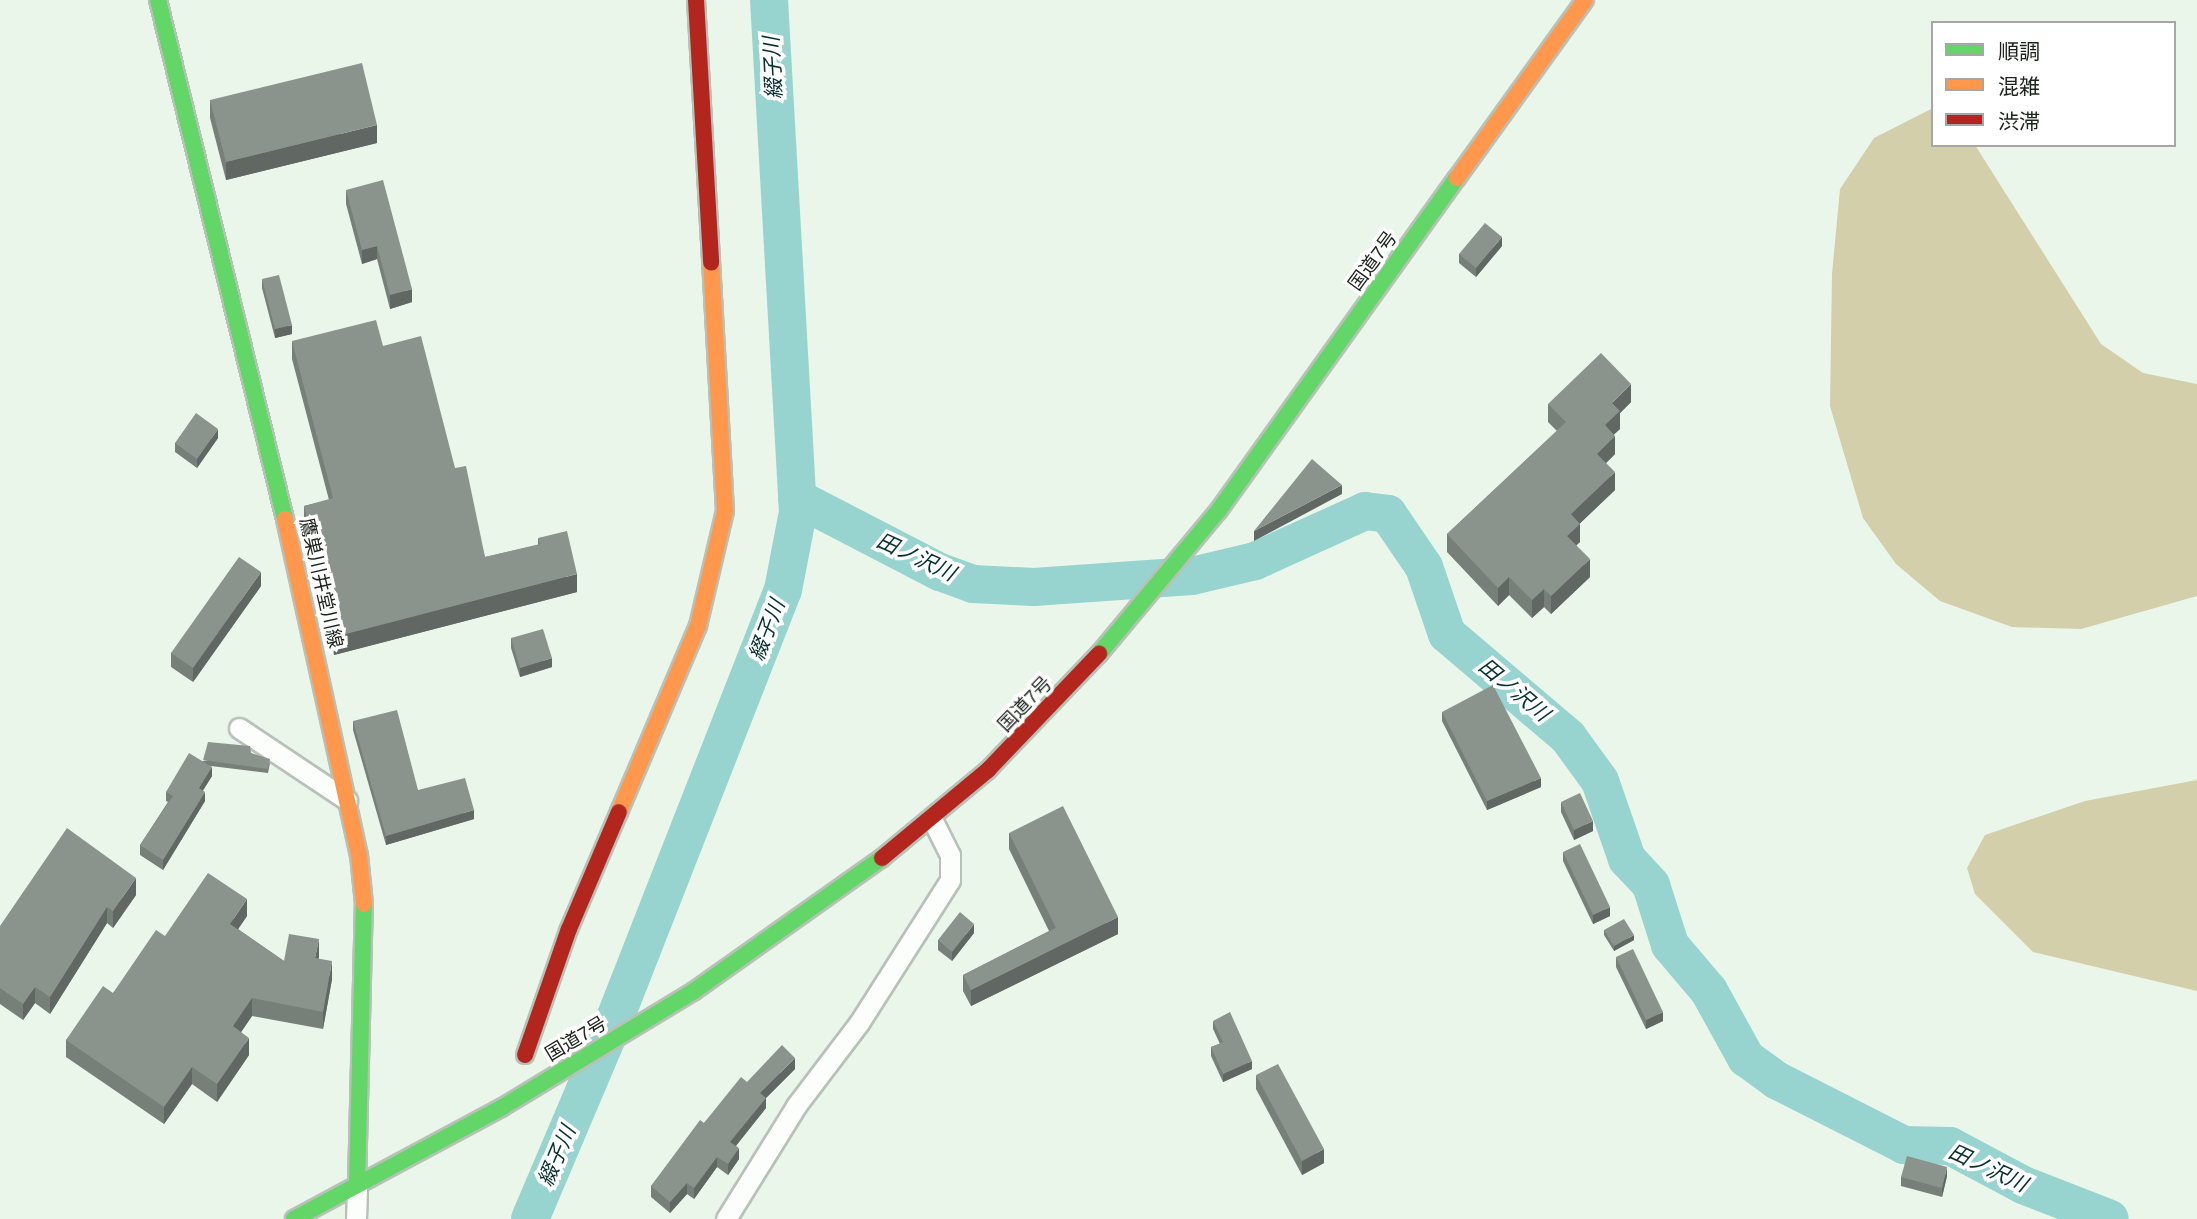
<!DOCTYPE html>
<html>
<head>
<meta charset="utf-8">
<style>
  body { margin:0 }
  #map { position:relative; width:2197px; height:1219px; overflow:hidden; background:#eaf6ea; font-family:Arial,"Noto Sans JP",sans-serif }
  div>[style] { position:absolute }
  .forest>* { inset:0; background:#d2cfaa }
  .river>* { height:38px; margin:-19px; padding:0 19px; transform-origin:19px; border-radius:19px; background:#97d4cf }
  .roads { filter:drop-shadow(2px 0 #b8c1b8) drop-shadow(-2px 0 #b8c1b8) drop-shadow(0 2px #b8c1b8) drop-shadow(0 -2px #b8c1b8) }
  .street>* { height:19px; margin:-9.5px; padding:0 9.5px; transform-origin:9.5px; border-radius:9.5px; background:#fcfefc }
  .fast>* { height:16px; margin:-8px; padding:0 8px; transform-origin:8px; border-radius:8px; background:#63d668 }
  .slow>* { height:16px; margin:-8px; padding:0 8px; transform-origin:8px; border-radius:8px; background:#ff974d }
  .jam>* { height:16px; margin:-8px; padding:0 8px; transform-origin:8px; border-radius:8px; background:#b3261e }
  .wall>* { inset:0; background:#777f79 }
  .shaded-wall>* { inset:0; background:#616863 }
  .building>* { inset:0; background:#8a948d }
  span { translate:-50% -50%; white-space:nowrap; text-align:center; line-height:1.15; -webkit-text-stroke:7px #fff; paint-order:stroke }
  .street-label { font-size:19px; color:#1c231c }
  .water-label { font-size:21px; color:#073131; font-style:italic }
  .legend { position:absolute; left:1931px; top:21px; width:245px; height:126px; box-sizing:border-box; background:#fff; border:2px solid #a4a7a4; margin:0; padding:9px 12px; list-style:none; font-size:21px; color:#1c231c }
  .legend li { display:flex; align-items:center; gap:14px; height:35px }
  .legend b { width:35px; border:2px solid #a4a7a4 }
</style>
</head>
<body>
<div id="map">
  <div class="forest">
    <div style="clip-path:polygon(1933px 108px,1933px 145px,1975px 145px,2101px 344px,2143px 373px,2197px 384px,2197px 596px,2081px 629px,2012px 627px,1940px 601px,1896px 564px,1863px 518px,1830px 406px,1832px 274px,1840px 189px,1874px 138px)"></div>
    <div style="clip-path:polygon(2197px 780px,2197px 991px,2033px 952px,1975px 894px,1967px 868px,1985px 835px,2085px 801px)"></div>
  </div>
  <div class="river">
    <div style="left:797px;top:498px;width:161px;rotate:27.4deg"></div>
    <div style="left:940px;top:572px;width:35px;rotate:20deg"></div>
    <div style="left:973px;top:584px;width:61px;rotate:2.8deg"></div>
    <div style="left:1034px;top:587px;width:158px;rotate:-4deg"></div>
    <div style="left:1192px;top:576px;width:65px;rotate:-13.4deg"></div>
    <div style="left:1255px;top:561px;width:121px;rotate:-24.4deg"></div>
    <div style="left:1365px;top:511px;width:23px;rotate:7deg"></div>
    <div style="left:1388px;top:514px;width:64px;rotate:55.8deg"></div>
    <div style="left:1424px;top:567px;width:71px;rotate:71.1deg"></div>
    <div style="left:1447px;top:634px;width:159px;rotate:40.4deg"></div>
    <div style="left:1568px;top:737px;width:54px;rotate:54deg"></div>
    <div style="left:1600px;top:781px;width:83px;rotate:70.9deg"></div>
    <div style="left:1627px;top:859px;width:35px;rotate:47deg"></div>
    <div style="left:1651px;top:885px;width:63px;rotate:72.4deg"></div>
    <div style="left:1670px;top:945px;width:60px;rotate:49.7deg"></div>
    <div style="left:1709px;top:991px;width:77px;rotate:61.1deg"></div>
    <div style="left:1746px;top:1058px;width:37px;rotate:36deg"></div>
    <div style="left:1776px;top:1080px;width:144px;rotate:26.9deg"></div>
    <div style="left:1904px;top:1145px;width:46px;rotate:1.2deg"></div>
    <div style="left:1950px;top:1146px;width:83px;rotate:28.1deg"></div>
    <div style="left:2023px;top:1185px;width:93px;rotate:21.3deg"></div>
    <div style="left:530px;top:1219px;width:210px;rotate:-67deg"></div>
    <div style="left:612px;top:1026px;width:468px;rotate:-68.6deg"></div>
    <div style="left:783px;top:590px;width:79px;rotate:-79.1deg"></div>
    <div style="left:798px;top:512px;width:513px;rotate:-93.24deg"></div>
  </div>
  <div class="roads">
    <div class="street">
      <div style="left:239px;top:728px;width:130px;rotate:33.7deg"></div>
      <div style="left:356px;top:1219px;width:34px;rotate:-88deg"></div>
      <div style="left:726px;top:1219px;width:133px;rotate:-58.2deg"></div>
      <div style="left:796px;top:1106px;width:104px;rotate:-52.8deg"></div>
      <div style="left:859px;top:1023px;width:169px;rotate:-57.5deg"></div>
      <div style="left:950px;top:880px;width:25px;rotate:-90deg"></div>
      <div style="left:950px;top:855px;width:40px;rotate:-116.6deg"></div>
    </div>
    <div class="fast">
      <div style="left:158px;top:0;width:534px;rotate:76.25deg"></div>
      <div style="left:1099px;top:654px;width:187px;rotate:-50.2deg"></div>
      <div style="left:1219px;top:510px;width:408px;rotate:-54.4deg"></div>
      <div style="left:357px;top:1185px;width:281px;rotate:-88.6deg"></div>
      <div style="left:294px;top:1219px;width:235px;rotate:-28.2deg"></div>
      <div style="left:501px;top:1108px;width:226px;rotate:-31.2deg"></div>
      <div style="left:694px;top:991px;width:230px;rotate:-35.3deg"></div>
    </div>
    <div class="slow">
      <div style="left:1457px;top:178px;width:219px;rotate:-54.3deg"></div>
      <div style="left:285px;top:519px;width:344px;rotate:77.6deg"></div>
      <div style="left:359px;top:855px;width:49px;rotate:84.2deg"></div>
      <div style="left:619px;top:812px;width:202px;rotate:-67deg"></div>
      <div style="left:698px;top:626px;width:118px;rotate:-76.8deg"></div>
      <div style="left:725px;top:511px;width:248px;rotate:-93.2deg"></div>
    </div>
    <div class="jam">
      <div style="left:696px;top:0;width:263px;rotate:86.7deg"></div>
      <div style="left:882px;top:858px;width:138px;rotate:-39.7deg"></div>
      <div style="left:988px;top:770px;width:161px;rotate:-46.3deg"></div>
      <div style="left:525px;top:1055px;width:133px;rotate:-70.8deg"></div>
      <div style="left:569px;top:929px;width:127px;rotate:-66.9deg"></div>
    </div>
  </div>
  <div class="wall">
    <div style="clip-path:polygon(210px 100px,377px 143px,226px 180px,210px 118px)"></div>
    <div style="clip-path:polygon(346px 190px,412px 302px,390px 309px,377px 259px,362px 264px,346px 204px)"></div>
    <div style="clip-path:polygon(1502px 246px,1476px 277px,1459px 263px,1459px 254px)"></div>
    <div style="clip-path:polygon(262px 279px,292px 334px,275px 338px,262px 288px)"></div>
    <div style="clip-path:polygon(292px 341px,383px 346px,455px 468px,485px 557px,538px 545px,538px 538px,577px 592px,334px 655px,304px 523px,304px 506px,329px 500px,292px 359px)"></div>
    <div style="clip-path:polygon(1631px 402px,1620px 413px,1620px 429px,1614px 434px,1615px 454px,1606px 463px,1615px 490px,1580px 523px,1580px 542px,1576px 545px,1590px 577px,1551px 614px,1544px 607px,1532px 618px,1509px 595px,1498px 606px,1447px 552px,1447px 534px,1557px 431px,1548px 422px,1548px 404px)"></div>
    <div style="clip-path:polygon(218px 438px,197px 468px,175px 452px,175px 443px)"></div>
    <div style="clip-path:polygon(261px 586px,193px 682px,171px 667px,171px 653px)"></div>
    <div style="clip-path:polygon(511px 638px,552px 667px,520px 677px,511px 648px)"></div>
    <div style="clip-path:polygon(1442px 712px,1541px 787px,1487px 810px,1442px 721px)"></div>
    <div style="clip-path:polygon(353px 721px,418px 790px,474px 819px,386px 845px,353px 730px)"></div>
    <div style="clip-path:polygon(251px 753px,270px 763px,268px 773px,211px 766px,212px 776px,203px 790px,205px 801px,163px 870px,140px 855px,140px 845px,168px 802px,166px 801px,166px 792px,203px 761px)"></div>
    <div style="clip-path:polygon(1561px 802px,1593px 831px,1574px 840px,1561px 812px)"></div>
    <div style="clip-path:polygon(1009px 833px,1118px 934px,971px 1006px,963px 991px,963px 975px,1049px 931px,1009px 849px)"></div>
    <div style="clip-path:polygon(1563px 852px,1610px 916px,1593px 924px,1563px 861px)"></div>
    <div style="clip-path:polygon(136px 895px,113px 928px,107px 923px,50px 1014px,35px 1003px,23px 1020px,0 1004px,0 926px)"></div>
    <div style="clip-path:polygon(247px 916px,238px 929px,284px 961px,318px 958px,332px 979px,323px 1029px,252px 1016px,241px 1032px,249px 1055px,217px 1102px,192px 1084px,164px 1124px,66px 1057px,66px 1040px,113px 993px,165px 936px)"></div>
    <div style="clip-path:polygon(1604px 930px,1634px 940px,1614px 951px,1604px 935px)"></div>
    <div style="clip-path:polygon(974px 933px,952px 961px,938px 950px,938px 940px)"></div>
    <div style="clip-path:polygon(1616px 957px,1663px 1021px,1646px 1029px,1616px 967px)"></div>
    <div style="clip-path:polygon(1213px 1021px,1252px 1069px,1223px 1082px,1211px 1056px,1211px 1047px,1220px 1044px,1213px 1029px)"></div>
    <div style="clip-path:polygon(795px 1069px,766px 1098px,766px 1108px,736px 1146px,739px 1159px,728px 1175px,717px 1167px,694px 1199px,687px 1194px,670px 1213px,651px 1197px,651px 1186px,704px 1123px,747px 1082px)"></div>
    <div style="clip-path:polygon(1256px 1075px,1324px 1163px,1302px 1175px,1256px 1089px)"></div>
    <div style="clip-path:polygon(1947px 1176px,1942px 1197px,1901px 1186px,1901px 1177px)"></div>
  </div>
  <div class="shaded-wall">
    <div style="clip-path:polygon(377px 125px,377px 143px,226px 180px,226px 162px)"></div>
    <div style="clip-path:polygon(1502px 237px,1502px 246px,1476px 277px,1476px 268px)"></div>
    <div style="clip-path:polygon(377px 246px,377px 259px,362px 264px,362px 250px)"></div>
    <div style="clip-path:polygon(412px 289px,412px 302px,390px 309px,390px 295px)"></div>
    <div style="clip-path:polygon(292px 325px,292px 334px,275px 338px,275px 329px)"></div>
    <div style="clip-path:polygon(1631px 384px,1631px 402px,1620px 413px,1620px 429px,1605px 443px,1605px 425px,1612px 403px)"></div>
    <div style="clip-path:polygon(218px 429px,218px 438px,197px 468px,197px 459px)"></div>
    <div style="clip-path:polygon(1615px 436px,1615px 454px,1597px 472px,1597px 454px)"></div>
    <div style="clip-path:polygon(1615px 472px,1615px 490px,1571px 532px,1571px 514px)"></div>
    <div style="clip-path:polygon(1342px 485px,1342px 494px,1254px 541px,1254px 531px)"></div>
    <div style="clip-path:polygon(1580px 524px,1580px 542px,1567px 554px,1567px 536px)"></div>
    <div style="clip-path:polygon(1590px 559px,1590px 577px,1551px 614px,1551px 596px)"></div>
    <div style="clip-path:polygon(261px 572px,261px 586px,193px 682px,193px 668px)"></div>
    <div style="clip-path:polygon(577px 574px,577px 592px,334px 655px,334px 637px)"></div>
    <div style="clip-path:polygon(1509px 577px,1509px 595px,1498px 606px,1498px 588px)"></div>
    <div style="clip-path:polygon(1544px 589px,1544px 607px,1532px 618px,1532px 600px)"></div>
    <div style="clip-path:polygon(552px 658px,552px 667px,520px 677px,520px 668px)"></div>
    <div style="clip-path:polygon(212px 767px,212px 776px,199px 797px,199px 788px)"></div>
    <div style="clip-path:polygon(1541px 778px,1541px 787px,1487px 810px,1487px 801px)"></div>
    <div style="clip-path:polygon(205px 792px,205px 801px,163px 870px,163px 860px)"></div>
    <div style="clip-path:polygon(474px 810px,474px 819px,386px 845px,386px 836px)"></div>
    <div style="clip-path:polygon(1593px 821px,1593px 831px,1574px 840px,1574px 830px)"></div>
    <div style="clip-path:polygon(136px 878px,136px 895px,113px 928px,113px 911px)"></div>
    <div style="clip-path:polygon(247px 899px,247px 916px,230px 941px,230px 924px)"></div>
    <div style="clip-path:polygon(107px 907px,107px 923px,50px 1014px,50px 997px)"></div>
    <div style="clip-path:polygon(1610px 907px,1610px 916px,1593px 924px,1593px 915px)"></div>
    <div style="clip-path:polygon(1118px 917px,1118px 934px,971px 1006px,971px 990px)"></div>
    <div style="clip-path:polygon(974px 924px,974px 933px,952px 961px,952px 952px)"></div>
    <div style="clip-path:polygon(1634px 935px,1634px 940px,1614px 951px,1614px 946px)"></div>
    <div style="clip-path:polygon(319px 939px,319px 957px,315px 975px,315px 958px)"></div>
    <div style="clip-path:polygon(332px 961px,332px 979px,323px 1029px,323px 1012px)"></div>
    <div style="clip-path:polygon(35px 987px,35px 1003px,23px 1020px,23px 1004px)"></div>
    <div style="clip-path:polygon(252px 998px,252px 1016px,233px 1044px,233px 1026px)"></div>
    <div style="clip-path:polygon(1663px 1012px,1663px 1021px,1646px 1029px,1646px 1020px)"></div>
    <div style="clip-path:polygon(249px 1038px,249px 1055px,217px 1102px,217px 1084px)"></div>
    <div style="clip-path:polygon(795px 1058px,795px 1069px,766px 1098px,766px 1108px,730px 1153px,730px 1142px,760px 1093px)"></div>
    <div style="clip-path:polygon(1252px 1061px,1252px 1069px,1223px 1082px,1223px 1074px)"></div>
    <div style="clip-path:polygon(192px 1067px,192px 1084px,164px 1124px,164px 1107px)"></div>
    <div style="clip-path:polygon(739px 1148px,739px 1159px,728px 1175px,728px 1164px)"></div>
    <div style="clip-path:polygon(1324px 1149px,1324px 1163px,1302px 1175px,1302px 1161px)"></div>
    <div style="clip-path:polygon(717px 1157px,717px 1167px,694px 1199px,694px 1188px)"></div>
    <div style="clip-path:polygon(1947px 1167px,1947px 1176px,1942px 1197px,1942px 1188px)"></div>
    <div style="clip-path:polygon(687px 1183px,687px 1194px,670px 1213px,670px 1202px)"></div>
  </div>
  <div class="building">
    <div style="clip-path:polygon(362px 63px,377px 125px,226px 162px,210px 100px)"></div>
    <div style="clip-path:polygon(383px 180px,412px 289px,390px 295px,377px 246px,362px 250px,346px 190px)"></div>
    <div style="clip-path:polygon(1485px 223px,1502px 237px,1476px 268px,1459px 254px)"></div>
    <div style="clip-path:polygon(279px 275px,292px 325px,275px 329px,262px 279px)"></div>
    <div style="clip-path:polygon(376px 320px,383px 346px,421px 336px,455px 468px,466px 466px,485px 557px,540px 544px,538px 538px,567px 531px,577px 574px,334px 637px,304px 506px,333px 498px,292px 341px)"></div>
    <div style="clip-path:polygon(1601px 353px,1631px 384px,1612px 403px,1620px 411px,1605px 425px,1615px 436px,1597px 454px,1615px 472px,1571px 514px,1580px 524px,1567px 536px,1590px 559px,1551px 596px,1544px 589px,1532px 600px,1509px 577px,1498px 588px,1447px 534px,1566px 422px,1548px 404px)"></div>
    <div style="clip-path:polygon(196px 413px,218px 429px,197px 459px,175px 443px)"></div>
    <div style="clip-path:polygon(1312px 459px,1342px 485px,1254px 531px)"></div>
    <div style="clip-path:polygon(239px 557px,261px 572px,193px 668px,171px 653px)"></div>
    <div style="clip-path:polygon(543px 629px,552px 658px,520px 668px,511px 638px)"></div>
    <div style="clip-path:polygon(1493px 685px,1541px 778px,1487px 801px,1442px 712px)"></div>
    <div style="clip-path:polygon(397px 710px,418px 790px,465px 778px,474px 810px,386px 836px,353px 721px)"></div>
    <div style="clip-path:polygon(208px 742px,250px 746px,251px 753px,270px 759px,268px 769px,203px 760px)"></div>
    <div style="clip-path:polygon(189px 753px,212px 767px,199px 788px,205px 792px,163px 860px,140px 845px,173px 796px,166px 792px)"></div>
    <div style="clip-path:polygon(1580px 793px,1593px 821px,1574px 830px,1561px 802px)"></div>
    <div style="clip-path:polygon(1063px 806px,1118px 917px,971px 990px,963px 975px,1056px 928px,1009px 833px)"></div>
    <div style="clip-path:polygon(67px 828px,136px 878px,113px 911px,107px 907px,50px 997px,35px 987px,23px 1004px,0 988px,0 926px)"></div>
    <div style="clip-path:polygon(1580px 844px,1610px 907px,1593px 915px,1563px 852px)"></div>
    <div style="clip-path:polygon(208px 873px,247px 899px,230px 924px,284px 961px,289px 934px,319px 939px,315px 958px,332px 961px,323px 1012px,252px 998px,233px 1026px,249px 1038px,217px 1084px,192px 1067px,164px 1107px,66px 1040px,103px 986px,113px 993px,156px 930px,165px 936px)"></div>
    <div style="clip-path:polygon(960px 912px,974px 924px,952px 952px,938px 940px)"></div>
    <div style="clip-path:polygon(1624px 919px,1634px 935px,1614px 946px,1604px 930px)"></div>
    <div style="clip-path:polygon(1633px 949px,1663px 1012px,1646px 1020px,1616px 957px)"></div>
    <div style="clip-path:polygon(1230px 1012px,1252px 1061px,1223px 1074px,1211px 1047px,1223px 1042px,1213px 1021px)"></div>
    <div style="clip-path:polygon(782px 1045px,795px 1058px,760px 1093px,766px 1098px,730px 1142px,739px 1148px,728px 1164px,717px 1157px,694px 1188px,687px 1183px,670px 1202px,651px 1186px,700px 1120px,704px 1123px,741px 1077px,747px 1082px)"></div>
    <div style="clip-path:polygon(1278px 1064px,1324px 1149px,1302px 1161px,1256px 1075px)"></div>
    <div style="clip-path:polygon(1907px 1156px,1947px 1167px,1942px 1188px,1901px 1177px)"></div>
  </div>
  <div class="street-label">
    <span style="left:1373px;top:261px;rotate:-54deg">国道7号</span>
    <span style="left:321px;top:583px;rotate:77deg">鷹巣川井堂川線</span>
    <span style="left:1025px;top:704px;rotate:-46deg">国道7号</span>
    <span style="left:576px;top:1039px;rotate:-31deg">国道7号</span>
  </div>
  <div class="water-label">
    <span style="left:773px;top:68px;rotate:-93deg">綴子川</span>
    <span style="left:916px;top:557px;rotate:25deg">田ノ沢川</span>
    <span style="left:767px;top:630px;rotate:-69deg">綴子川</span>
    <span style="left:1514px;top:690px;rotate:40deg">田ノ沢川</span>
    <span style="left:557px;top:1156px;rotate:-67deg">綴子川</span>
    <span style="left:1988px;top:1168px;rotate:25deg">田ノ沢川</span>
  </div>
  <ul class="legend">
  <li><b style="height:9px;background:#63d668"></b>順調</li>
  <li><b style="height:9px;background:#ff974d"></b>混雑</li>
  <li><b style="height:9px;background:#b3261e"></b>渋滞</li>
  </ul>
</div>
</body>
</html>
